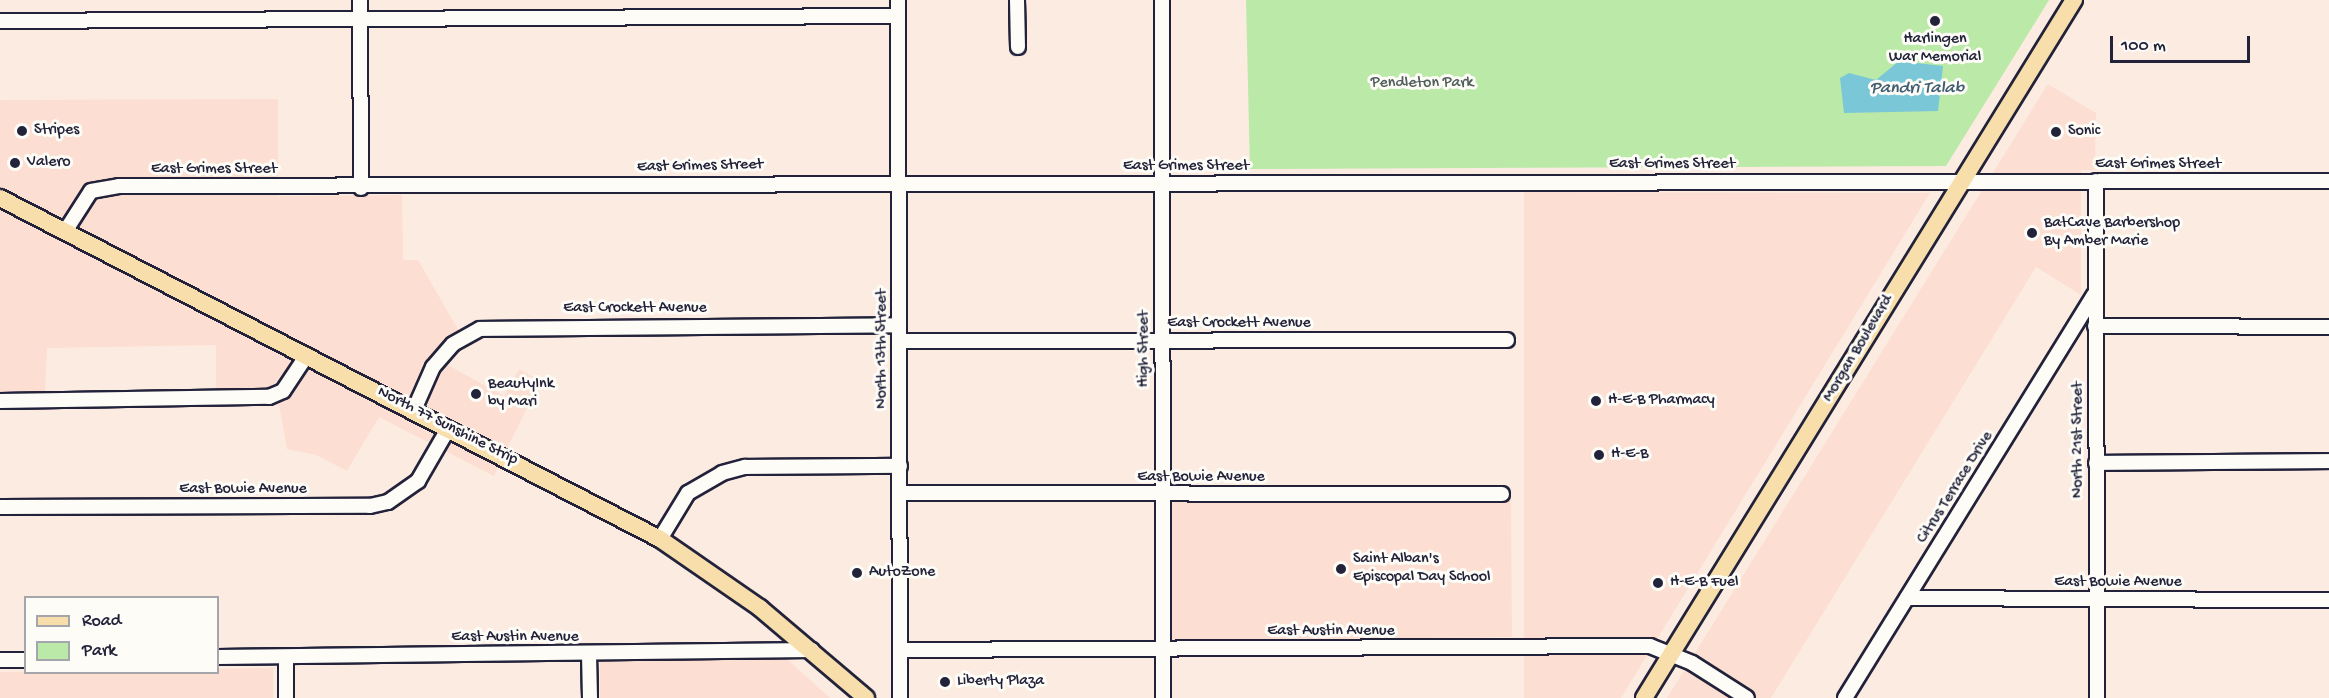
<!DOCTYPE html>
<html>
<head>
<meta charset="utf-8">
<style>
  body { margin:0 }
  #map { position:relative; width:2329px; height:698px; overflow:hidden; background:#fcebe1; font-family:"Gochi Hand",sans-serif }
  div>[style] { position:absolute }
  .built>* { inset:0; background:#fcdfd2 }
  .green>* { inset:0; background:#bae9a8 }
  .water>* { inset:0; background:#7ac7d8 }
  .roads { filter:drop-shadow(2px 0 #22223b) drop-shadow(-2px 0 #22223b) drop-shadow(0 2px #22223b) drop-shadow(0 -2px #22223b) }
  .minor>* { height:14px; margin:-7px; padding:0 7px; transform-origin:7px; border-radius:7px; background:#fdfcf7 }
  .major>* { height:16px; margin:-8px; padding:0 8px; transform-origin:8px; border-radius:8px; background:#f8deab }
  .dots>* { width:16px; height:16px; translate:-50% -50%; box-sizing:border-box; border:3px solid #fdfcf7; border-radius:50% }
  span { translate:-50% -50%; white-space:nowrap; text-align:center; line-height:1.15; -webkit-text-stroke:6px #fdfcf7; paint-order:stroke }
  .poi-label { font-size:16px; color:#22223b }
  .left { translate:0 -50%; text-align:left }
  .park-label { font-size:16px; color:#505e5c }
  .street-label { font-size:16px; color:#22223b }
  .water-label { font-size:18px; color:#415c72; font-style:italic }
  .legend { position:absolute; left:24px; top:596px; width:195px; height:78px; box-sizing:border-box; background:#fdfcf7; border:2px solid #a5a5ac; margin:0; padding:8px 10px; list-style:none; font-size:18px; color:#22223b }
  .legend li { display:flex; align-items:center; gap:12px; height:30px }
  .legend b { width:30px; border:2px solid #a5a5ac }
  .scale { position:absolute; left:2110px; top:36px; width:140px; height:27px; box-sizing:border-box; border:3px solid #22223b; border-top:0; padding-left:8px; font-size:18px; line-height:21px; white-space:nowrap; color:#22223b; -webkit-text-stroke:4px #fdfcf7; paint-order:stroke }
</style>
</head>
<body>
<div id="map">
  <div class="built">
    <div style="clip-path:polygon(2048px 84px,2096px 113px,2095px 170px,2081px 170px,2081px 295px,2036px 267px,1771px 698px,1667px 698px)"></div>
    <div style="clip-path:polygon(278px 99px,278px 196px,402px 195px,403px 260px,418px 260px,467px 345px,446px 364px,504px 396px,519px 369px,540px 381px,494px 476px,379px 417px,347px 471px,316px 455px,287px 449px,276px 387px,216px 392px,216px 345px,47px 348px,45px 392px,0 393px,0 100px)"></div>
    <div style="clip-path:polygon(1524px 192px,1930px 193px,1621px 698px,1524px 698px)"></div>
    <div style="clip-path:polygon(1170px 501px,1511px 501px,1512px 637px,1171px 641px)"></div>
    <div style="clip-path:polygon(787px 659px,830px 698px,600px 698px,600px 660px)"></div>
    <div style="clip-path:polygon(273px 668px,273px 698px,0 698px,0 672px)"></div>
  </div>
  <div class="green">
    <div style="clip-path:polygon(1246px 0,2049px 0,1946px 166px,1250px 169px)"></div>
  </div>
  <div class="water">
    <div style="clip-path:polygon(1899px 61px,1943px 66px,1938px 111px,1844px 113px,1840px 78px,1849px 73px,1876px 80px)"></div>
  </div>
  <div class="roads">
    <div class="minor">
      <div style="left:360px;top:0;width:188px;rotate:89.7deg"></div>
      <div style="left:898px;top:0;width:698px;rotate:89.84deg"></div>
      <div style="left:1017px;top:0;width:47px;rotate:88.8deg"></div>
      <div style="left:1162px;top:0;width:698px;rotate:89.92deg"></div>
      <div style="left:0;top:21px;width:898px;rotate:-0.32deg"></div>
      <div style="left:2096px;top:181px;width:517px;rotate:89.89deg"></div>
      <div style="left:66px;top:230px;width:46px;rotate:-57.3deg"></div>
      <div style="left:91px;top:191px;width:28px;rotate:-10deg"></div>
      <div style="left:119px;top:186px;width:2210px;rotate:-0.13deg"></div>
      <div style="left:2095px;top:326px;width:234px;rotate:0.2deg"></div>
      <div style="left:899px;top:341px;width:608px;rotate:-0.09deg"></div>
      <div style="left:0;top:401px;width:269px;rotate:-0.9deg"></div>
      <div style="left:269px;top:397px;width:15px;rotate:-23deg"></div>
      <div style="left:283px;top:391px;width:43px;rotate:-56.3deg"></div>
      <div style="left:414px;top:410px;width:47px;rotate:-66.2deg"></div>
      <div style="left:433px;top:367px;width:30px;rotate:-49deg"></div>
      <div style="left:453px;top:344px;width:31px;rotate:-29deg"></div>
      <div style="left:480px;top:329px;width:419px;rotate:-0.5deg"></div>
      <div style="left:2096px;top:463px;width:233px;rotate:-0.5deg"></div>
      <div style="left:900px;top:493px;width:602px;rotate:0.1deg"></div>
      <div style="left:0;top:507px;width:370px;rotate:-0.2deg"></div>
      <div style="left:370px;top:506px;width:18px;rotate:-13deg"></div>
      <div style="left:388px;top:502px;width:37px;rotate:-35deg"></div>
      <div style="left:418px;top:481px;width:60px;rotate:-60deg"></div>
      <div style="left:660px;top:539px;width:54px;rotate:-58.7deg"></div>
      <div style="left:688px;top:493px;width:39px;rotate:-30deg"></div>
      <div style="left:722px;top:473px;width:24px;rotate:-15deg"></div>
      <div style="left:745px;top:467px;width:155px;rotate:-0.4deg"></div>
      <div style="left:1907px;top:598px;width:422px;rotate:0.3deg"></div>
      <div style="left:901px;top:650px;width:749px;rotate:-0.31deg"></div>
      <div style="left:1650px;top:646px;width:45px;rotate:22deg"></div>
      <div style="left:1692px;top:663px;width:65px;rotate:32.5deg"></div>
      <div style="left:589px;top:654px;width:44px;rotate:88.7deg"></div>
      <div style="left:218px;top:657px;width:594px;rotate:-0.68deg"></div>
      <div style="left:286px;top:657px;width:41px;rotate:90deg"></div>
      <div style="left:0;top:660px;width:26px"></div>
      <div style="left:1845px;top:698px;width:474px;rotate:-58.3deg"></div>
    </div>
    <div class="major">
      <div style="left:0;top:198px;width:743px;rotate:27.32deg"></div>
      <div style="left:660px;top:539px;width:121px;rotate:34.6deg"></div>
      <div style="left:760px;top:608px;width:139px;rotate:40.3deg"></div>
      <div style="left:1644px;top:698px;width:820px;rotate:-58.37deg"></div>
    </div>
  </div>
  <div class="dots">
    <div style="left:1935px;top:21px;background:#22223b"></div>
    <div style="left:22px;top:131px;background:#22223b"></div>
    <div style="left:2056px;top:132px;background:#22223b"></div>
    <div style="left:15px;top:163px;background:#22223b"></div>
    <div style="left:2032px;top:233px;background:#22223b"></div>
    <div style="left:476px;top:394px;background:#22223b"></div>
    <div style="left:1596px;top:401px;background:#22223b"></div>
    <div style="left:1599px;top:455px;background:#22223b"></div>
    <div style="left:1341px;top:569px;background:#22223b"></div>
    <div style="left:857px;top:573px;background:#22223b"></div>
    <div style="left:1658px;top:583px;background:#22223b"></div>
    <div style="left:945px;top:682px;background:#22223b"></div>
  </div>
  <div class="poi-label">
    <span style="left:1935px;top:49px">Harlingen<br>War Memorial</span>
    <span class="left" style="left:34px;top:131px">Stripes</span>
    <span class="left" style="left:2068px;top:132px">Sonic</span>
    <span class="left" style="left:27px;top:163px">Valero</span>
    <span class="left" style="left:2044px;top:233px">BatCave Barbershop<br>By Amber Marie</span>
    <span class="left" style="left:488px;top:394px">BeautyInk<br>by Mari</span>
    <span class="left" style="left:1608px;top:401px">H-E-B Pharmacy</span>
    <span class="left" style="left:1611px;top:455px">H-E-B</span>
    <span class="left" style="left:1353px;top:569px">Saint Alban's<br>Episcopal Day School</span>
    <span class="left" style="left:869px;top:573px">AutoZone</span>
    <span class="left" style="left:1670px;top:583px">H-E-B Fuel</span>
    <span class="left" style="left:957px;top:682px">Liberty Plaza</span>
  </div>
  <div class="park-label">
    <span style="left:1422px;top:84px">Pendleton Park</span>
  </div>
  <div class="street-label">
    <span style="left:1672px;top:165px">East Grimes Street</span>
    <span style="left:2158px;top:165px">East Grimes Street</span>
    <span style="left:700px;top:167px;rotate:-1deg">East Grimes Street</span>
    <span style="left:1186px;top:167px">East Grimes Street</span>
    <span style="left:214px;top:170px">East Grimes Street</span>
    <span style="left:635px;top:309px">East Crockett Avenue</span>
    <span style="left:1239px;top:324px">East Crockett Avenue</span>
    <span style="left:883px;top:349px;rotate:-90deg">North 13th Street</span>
    <span style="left:1145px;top:349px;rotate:-90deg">High Street</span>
    <span style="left:1859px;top:349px;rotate:-59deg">Morgan Boulevard</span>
    <span style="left:447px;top:427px;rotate:27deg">North 77 Sunshine Strip</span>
    <span style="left:2079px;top:440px;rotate:-90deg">North 21st Street</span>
    <span style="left:1201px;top:478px">East Bowie Avenue</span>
    <span style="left:1956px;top:488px;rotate:-58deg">Citrus Terrace Drive</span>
    <span style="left:243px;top:490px">East Bowie Avenue</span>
    <span style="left:2118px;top:583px">East Bowie Avenue</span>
    <span style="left:1331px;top:632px">East Austin Avenue</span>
    <span style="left:515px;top:638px">East Austin Avenue</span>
  </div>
  <div class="water-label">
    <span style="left:1917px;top:89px">Pandri Talab</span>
  </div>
  <ul class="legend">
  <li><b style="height:8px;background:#f8deab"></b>Road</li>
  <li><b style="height:16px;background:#bae9a8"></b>Park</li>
  </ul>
  <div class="scale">100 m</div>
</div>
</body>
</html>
